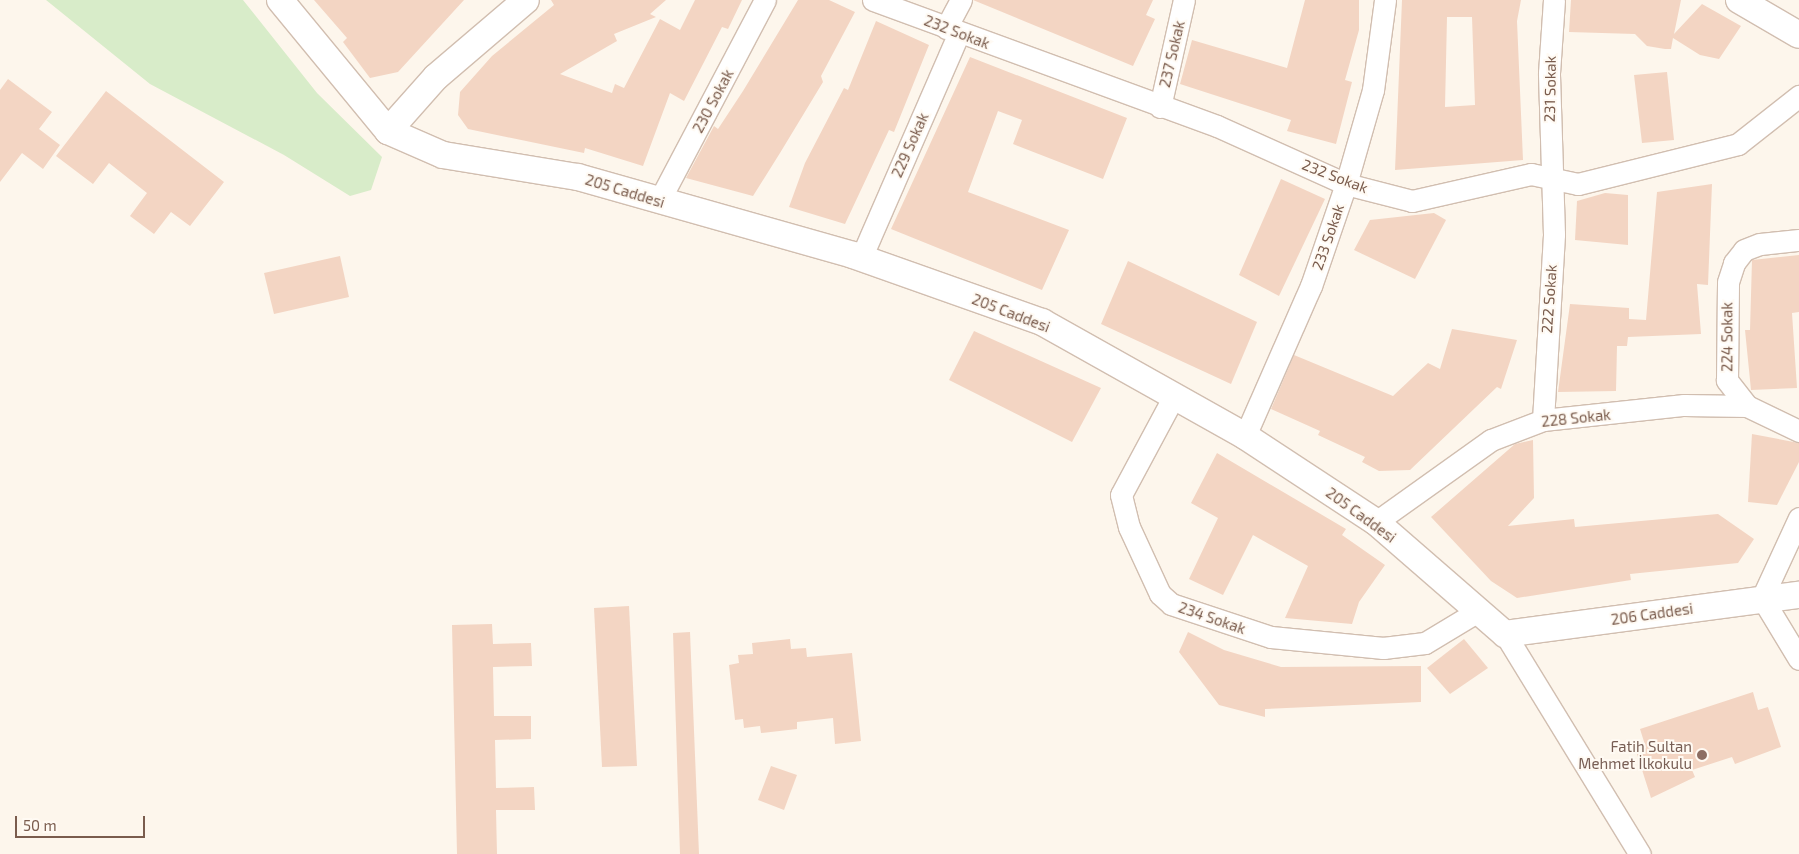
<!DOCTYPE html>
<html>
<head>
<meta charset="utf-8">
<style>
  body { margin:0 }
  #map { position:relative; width:1799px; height:854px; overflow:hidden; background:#fdf6ec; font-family:"Exo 2",sans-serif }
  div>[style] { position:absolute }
  .green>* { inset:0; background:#d8ecc9 }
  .building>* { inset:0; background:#f3d5c3 }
  .roads { filter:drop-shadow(1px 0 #d1beb0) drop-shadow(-1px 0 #d1beb0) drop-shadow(0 1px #d1beb0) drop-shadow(0 -1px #d1beb0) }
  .minor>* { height:21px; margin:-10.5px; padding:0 10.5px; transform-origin:10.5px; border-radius:10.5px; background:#fff }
  .tertiary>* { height:26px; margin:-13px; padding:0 13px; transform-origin:13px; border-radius:13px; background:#fff }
  .dots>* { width:14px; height:14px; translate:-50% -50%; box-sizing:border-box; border:2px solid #fffaf3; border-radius:50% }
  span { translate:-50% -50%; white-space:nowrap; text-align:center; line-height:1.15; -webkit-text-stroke:4px #fffaf3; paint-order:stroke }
  .street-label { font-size:15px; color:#7a5c4d }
  .education-label { font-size:15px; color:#785e54 }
  .right { translate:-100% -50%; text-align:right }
  .scale { position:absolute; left:15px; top:816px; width:130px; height:22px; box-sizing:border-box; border:2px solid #7a5c4d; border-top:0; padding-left:6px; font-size:15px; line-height:18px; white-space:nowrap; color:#7a5c4d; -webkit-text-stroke:4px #fffaf3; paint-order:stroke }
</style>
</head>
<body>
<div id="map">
  <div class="green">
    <div style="clip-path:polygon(46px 0,243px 0,317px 93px,382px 157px,371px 190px,350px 196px,284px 155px,150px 84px)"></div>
  </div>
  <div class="building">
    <div style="clip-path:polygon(314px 0,464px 0,398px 72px,370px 78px,343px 42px,347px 38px)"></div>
    <div style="clip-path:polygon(551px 0,666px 0,650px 14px,656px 17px,614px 34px,617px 41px,560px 74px,612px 93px,615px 84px,624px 88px,660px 19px,680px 30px,695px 0,742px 0,728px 29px,722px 27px,684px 101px,670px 93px,643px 166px,585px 148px,584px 153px,468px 129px,458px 115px,460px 92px,492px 56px,554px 5px)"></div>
    <div style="clip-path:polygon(798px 0,829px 0,855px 12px,821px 76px,823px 82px,780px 153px,753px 196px,686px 178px,714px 126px,718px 129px,743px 91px)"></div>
    <div style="clip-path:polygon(973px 0,1153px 0,1146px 15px,1155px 19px,1133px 66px)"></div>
    <div style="clip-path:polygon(1305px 0,1359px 0,1359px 30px,1345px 80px,1352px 82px,1336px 144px,1287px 131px,1291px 120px,1180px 84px,1192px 40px,1287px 68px)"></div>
    <div style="clip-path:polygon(evenodd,1402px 0,1521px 0,1517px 21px,1523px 160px,1395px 170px,1402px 0,1447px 17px,1472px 17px,1475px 105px,1445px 107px,1447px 17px)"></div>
    <div style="clip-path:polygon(1571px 0,1681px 0,1674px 34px,1702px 4px,1741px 26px,1719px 59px,1700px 55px,1673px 38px,1671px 49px,1665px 49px,1647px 46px,1635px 34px,1569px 32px)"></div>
    <div style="clip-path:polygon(876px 21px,929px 45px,894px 132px,889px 130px,845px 224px,789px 207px,805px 163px,844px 88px,848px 90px)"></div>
    <div style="clip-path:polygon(970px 57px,1127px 118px,1103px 179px,1013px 144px,1022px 120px,998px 111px,968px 192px,1069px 230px,1042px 290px,891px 229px)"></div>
    <div style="clip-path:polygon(1667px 72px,1674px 140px,1642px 143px,1634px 75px)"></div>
    <div style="clip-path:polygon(8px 79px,52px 112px,39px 129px,60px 145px,43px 169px,22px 153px,0 182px,0 90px)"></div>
    <div style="clip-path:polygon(106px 91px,224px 182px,190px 226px,171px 212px,154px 234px,130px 216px,147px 193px,109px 163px,93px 184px,56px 156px)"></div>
    <div style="clip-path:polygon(1281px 179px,1325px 199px,1279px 296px,1239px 275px)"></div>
    <div style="clip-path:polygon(1712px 184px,1708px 285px,1697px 284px,1701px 334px,1628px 337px,1627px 346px,1617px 346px,1616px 391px,1558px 392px,1570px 304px,1629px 308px,1629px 319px,1646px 320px,1657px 192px)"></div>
    <div style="clip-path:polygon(1605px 193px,1628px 195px,1628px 245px,1575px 240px,1577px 201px)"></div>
    <div style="clip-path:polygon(1434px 213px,1446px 220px,1415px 279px,1354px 250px,1370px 220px)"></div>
    <div style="clip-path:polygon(1799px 255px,1799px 312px,1792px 313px,1797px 388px,1751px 390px,1745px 330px,1750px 330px,1752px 260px)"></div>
    <div style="clip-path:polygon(340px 256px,349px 297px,274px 314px,264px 273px)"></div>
    <div style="clip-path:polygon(1128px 261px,1257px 322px,1231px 384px,1101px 324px)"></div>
    <div style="clip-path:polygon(1452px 329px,1517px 340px,1501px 389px,1497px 387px,1410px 470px,1379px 471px,1362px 462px,1365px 457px,1318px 435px,1320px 431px,1271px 409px,1294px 355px,1393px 396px,1428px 363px,1440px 369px)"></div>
    <div style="clip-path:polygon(974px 331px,1101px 388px,1072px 442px,949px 380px)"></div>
    <div style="clip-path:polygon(1752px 434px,1799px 443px,1799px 462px,1777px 505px,1748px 502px)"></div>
    <div style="clip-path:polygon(1533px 440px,1534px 498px,1508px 526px,1574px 519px,1575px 527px,1718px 514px,1754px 539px,1738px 563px,1630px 574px,1631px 580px,1517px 598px,1491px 581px,1431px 517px,1515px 444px)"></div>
    <div style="clip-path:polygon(1217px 453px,1346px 529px,1342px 535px,1385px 565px,1359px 602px,1352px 624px,1285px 618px,1308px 566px,1253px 535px,1223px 595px,1189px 579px,1218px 518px,1191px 503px)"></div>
    <div style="clip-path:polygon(629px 606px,637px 766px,602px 767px,594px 608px)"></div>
    <div style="clip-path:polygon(492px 624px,493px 644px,531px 643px,532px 666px,493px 667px,494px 716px,531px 716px,531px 739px,495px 740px,496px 788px,534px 787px,535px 810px,496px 810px,497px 854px,457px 854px,452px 625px)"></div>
    <div style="clip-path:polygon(690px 632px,699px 854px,680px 854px,673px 633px)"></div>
    <div style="clip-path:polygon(1188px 632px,1224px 650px,1281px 667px,1421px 666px,1421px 702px,1265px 709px,1265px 717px,1219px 705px,1179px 652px)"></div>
    <div style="clip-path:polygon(790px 639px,791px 649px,806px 648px,807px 657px,852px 653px,861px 741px,835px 744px,833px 718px,797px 722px,797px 729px,761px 733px,760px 726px,744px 728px,743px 719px,735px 720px,729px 665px,739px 663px,738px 655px,753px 654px,752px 643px)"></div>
    <div style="clip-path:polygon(1464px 639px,1488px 668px,1450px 694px,1427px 668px)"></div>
    <div style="clip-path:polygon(1753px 692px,1758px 710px,1768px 707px,1781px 747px,1735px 764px,1732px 757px,1692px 770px,1695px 777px,1651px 798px,1636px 751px,1646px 748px,1640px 729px)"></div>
    <div style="clip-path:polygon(771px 766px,797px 775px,784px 810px,758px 800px)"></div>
  </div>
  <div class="roads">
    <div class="minor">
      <div style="left:873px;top:0;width:366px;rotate:20.1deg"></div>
      <div style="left:1217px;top:126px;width:141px;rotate:24.2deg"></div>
      <div style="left:1346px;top:184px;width:68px;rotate:14.4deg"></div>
      <div style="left:1412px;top:201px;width:122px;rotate:-12.8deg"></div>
      <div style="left:1531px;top:174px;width:48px;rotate:12deg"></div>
      <div style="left:1578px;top:184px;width:165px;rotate:-14deg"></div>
      <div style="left:1738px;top:144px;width:78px;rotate:-38.2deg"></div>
      <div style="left:946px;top:28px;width:32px;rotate:-62deg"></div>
      <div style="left:1160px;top:107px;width:110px;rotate:-77.4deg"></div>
      <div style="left:659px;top:201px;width:227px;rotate:-62.2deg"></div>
      <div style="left:861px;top:258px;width:245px;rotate:-66.5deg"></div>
      <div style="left:1174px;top:396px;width:112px;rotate:118.2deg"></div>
      <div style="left:1121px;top:495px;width:33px;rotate:76deg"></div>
      <div style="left:1129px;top:527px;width:74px;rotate:65.2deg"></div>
      <div style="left:1160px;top:594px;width:15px;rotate:42deg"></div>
      <div style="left:1171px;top:604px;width:105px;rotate:18.3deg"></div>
      <div style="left:1271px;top:637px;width:113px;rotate:5.6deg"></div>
      <div style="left:1383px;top:648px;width:42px;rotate:-6.8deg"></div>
      <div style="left:1425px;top:643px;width:62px;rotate:-31.1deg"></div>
      <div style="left:1747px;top:406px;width:33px;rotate:-128deg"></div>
      <div style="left:1727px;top:380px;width:98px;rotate:-89.4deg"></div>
      <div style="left:1728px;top:282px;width:20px;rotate:-72deg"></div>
      <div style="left:1734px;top:263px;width:16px;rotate:-52deg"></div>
      <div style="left:1744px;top:250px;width:17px;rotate:-21deg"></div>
      <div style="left:1760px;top:244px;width:39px;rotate:-6deg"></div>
      <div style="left:1543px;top:420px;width:186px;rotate:-86.6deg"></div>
      <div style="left:1554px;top:234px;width:161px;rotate:-91.8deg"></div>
      <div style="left:1549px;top:73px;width:73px;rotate:-86.1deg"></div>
      <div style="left:1245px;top:436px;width:164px;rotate:-66.3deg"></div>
      <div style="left:1311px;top:286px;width:108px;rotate:-71.1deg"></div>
      <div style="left:1346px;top:184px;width:98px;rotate:-74deg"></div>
      <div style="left:1373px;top:90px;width:91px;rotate:-82.4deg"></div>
      <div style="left:1799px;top:518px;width:88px;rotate:114.8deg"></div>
      <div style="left:1762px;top:598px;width:71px;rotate:58.8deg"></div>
      <div style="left:1376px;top:522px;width:141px;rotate:-35.5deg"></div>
      <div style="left:1491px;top:440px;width:56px;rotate:-21deg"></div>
      <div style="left:1543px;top:420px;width:142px;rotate:-6.1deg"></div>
      <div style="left:1684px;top:405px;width:63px;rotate:0.9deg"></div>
      <div style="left:1747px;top:406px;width:58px;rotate:25.7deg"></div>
      <div style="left:1505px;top:634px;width:258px;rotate:58.5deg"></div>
    </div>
    <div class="tertiary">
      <div style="left:280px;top:0;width:170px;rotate:50.5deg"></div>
      <div style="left:388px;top:131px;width:60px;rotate:23.6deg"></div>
      <div style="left:443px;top:155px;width:137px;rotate:9.3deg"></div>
      <div style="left:578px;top:177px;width:286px;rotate:15.8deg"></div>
      <div style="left:853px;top:255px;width:201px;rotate:19.5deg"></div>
      <div style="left:1042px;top:322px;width:233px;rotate:29.3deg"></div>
      <div style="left:1245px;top:436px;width:157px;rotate:33.3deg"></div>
      <div style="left:1376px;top:522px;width:171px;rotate:41deg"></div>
      <div style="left:1505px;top:634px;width:297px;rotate:-7.6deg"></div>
      <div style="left:1739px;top:0;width:69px;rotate:30.3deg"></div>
      <div style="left:388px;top:131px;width:72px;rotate:-48.4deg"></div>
      <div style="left:436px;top:77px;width:118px;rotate:-40.5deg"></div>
    </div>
  </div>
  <div class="dots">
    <div style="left:1702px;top:755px;background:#8d6e63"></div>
  </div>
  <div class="street-label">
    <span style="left:957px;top:32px;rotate:21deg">232 Sokak</span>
    <span style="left:1172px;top:54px;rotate:-77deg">237 Sokak</span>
    <span style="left:1550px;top:89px;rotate:-89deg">231 Sokak</span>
    <span style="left:713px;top:101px;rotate:-62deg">230 Sokak</span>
    <span style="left:910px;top:145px;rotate:-66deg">229 Sokak</span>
    <span style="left:1335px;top:176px;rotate:21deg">232 Sokak</span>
    <span style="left:625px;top:191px;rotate:17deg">205 Caddesi</span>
    <span style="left:1328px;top:237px;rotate:-71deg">233 Sokak</span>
    <span style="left:1549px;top:299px;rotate:-86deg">222 Sokak</span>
    <span style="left:1011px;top:313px;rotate:21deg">205 Caddesi</span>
    <span style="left:1727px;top:337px;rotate:-90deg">224 Sokak</span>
    <span style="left:1576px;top:418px;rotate:-6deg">228 Sokak</span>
    <span style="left:1361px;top:515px;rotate:36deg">205 Caddesi</span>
    <span style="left:1652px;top:614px;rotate:-8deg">206 Caddesi</span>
    <span style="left:1212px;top:618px;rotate:19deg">234 Sokak</span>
  </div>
  <div class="education-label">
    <span class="right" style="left:1692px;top:755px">Fatih Sultan<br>Mehmet İlkokulu</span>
  </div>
  <div class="scale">50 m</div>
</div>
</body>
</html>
